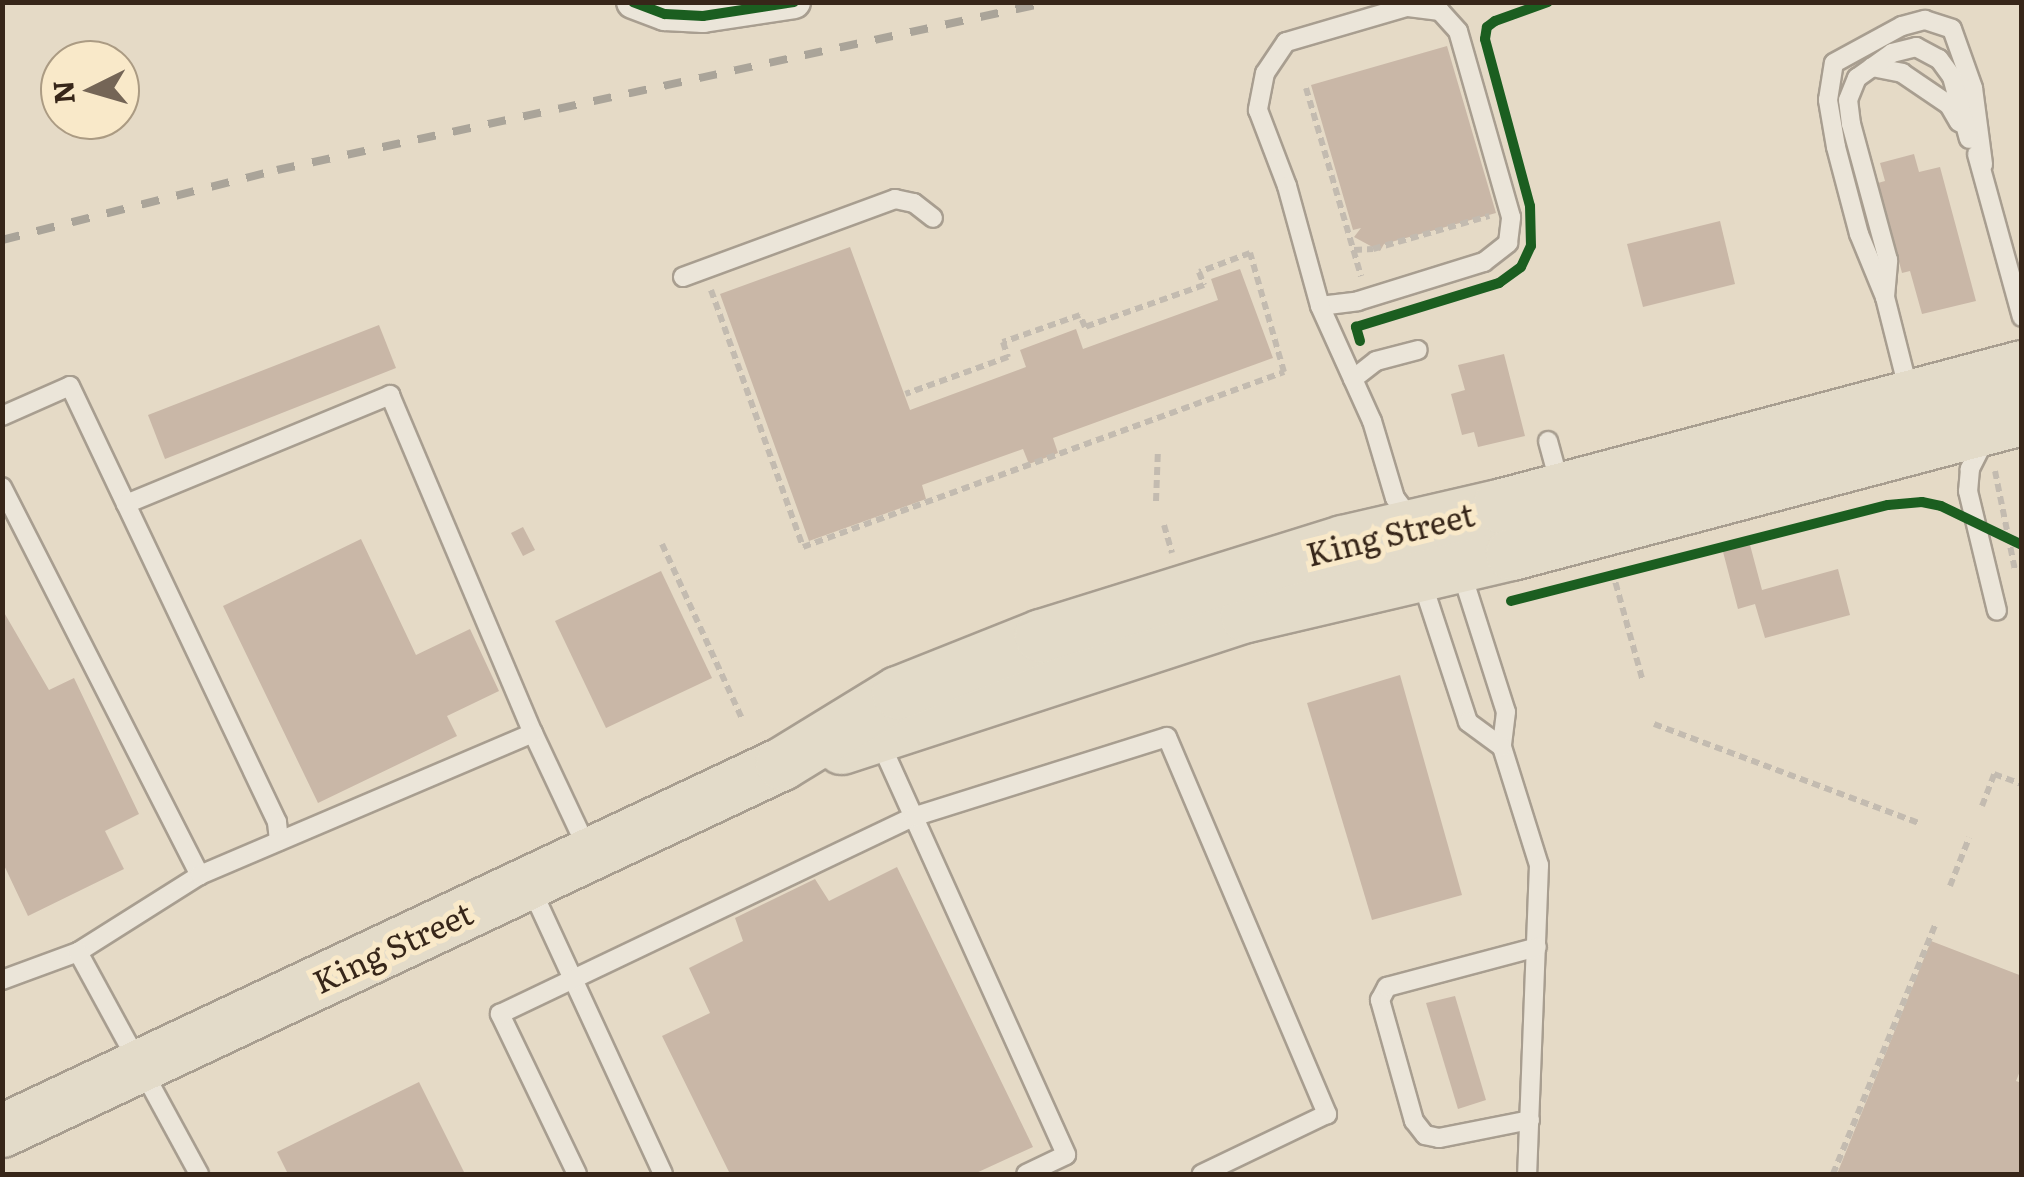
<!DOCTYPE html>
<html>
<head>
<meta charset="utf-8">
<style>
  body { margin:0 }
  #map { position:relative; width:2024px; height:1177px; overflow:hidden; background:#e5dac6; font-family:Literata,serif }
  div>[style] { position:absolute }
  .building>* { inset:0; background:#c9b7a7 }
  .path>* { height:6px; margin-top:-3px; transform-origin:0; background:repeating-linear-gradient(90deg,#c3bbb0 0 8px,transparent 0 13px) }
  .roads { filter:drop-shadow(2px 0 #a89e90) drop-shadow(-2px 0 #a89e90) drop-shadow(0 2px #a89e90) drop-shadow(0 -2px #a89e90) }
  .service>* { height:18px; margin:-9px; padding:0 9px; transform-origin:9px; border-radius:9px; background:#ebe5d9 }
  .minor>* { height:32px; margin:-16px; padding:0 16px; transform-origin:16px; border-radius:16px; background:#ebe5d9 }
  .primary>* { height:52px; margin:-26px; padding:0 26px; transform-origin:26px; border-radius:26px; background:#e3dbc9 }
  .rail>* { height:8px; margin-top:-4px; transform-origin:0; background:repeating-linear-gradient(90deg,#aaa499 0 18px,transparent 0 36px) }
  .cycleway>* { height:10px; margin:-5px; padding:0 5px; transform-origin:5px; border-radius:5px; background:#1b5e20 }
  span { translate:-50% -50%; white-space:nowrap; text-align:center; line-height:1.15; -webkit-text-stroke:10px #f9e9c9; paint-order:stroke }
  .street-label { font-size:32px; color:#372619 }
  .frame { position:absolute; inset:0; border:5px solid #372619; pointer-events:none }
  .north { position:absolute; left:40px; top:40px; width:100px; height:100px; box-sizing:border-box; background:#f9e9c9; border:2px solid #ab9b83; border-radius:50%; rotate:265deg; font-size:28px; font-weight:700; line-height:40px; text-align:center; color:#372619 }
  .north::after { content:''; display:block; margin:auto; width:35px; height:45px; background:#746556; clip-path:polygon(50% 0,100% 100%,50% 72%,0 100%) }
</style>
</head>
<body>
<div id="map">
  <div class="building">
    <div style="clip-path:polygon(1447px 46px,1496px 213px,1384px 244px,1380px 251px,1354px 237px,1361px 228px,1353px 230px,1311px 85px)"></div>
    <div style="clip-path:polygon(1914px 154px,1919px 172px,1940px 167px,1976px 301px,1922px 314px,1910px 271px,1902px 273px,1878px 183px,1885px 181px,1880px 163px)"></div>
    <div style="clip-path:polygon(1720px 221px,1735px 284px,1643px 307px,1627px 244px)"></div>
    <div style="clip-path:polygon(850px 247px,910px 410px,1026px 367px,1020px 350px,1076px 329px,1083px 349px,1218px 300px,1211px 279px,1240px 269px,1273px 358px,1053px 438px,1058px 453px,1029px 464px,1023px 449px,922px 485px,926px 499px,809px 541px,720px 294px)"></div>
    <div style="clip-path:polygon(379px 325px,396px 368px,165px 459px,148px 415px)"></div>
    <div style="clip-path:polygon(1504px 354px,1525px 436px,1478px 447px,1474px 432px,1462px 435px,1451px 394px,1465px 390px,1458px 365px)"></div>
    <div style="clip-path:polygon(523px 527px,535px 550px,523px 556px,511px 533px)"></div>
    <div style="clip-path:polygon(361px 539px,416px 655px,470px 629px,499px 691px,447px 716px,457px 736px,318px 803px,223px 606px)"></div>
    <div style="clip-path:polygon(1749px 541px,1762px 590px,1838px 569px,1850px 615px,1765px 638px,1755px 604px,1738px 609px,1722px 548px)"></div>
    <div style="clip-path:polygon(661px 571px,712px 678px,606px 728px,555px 621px)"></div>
    <div style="clip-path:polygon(2px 609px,49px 690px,74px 678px,139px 814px,105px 831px,124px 869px,28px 916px,2px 861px)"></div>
    <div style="clip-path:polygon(1400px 675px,1462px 895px,1372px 920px,1307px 703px)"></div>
    <div style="clip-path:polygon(897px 867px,1033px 1147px,974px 1174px,730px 1174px,662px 1036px,710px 1013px,689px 968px,743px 941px,735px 918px,815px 879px,829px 901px)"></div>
    <div style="clip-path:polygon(1931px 941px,2022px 976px,2022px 1066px,2016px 1081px,2022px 1083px,2022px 1174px,1837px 1174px)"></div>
    <div style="clip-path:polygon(1455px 996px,1486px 1100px,1458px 1109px,1426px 1003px)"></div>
    <div style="clip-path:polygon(419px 1082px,465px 1174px,288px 1174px,277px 1152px)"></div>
  </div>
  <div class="path">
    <div style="left:1306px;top:88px;width:196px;rotate:73.7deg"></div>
    <div style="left:1354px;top:250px;width:19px;rotate:-3deg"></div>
    <div style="left:1373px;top:249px;width:121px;rotate:-15.9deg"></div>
    <div style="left:711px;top:290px;width:273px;rotate:70.3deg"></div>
    <div style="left:803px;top:547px;width:512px;rotate:-19.99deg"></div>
    <div style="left:1284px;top:372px;width:124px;rotate:-105.9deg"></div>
    <div style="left:1250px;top:253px;width:54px;rotate:159.6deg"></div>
    <div style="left:1199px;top:272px;width:14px;rotate:69deg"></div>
    <div style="left:1204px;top:285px;width:126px;rotate:160.6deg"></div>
    <div style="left:1085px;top:327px;width:13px;rotate:-113deg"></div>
    <div style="left:1080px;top:315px;width:82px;rotate:160.7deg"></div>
    <div style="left:1003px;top:342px;width:16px;rotate:72deg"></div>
    <div style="left:1008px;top:357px;width:109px;rotate:160.2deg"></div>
    <div style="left:1995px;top:471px;width:101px;rotate:78.6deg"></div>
    <div style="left:1156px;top:501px;width:52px;rotate:-87.8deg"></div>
    <div style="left:1164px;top:525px;width:29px;rotate:74deg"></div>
    <div style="left:662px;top:544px;width:192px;rotate:65.4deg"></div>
    <div style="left:1612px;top:570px;width:116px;rotate:74.5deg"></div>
    <div style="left:1654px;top:724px;width:283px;rotate:20.5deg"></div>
    <div style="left:1982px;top:806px;width:34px;rotate:-69deg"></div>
    <div style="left:1994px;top:774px;width:30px;rotate:20deg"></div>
    <div style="left:1950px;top:886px;width:52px;rotate:-68.4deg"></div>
    <div style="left:1833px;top:1174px;width:269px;rotate:-67.7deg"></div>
  </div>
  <div class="roads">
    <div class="service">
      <div style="left:1872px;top:67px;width:31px;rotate:11deg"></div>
      <div style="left:1902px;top:73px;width:57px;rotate:34.2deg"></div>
      <div style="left:1949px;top:105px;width:20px;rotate:60deg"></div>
      <div style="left:1977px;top:154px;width:169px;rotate:74.6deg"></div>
      <div style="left:683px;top:277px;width:226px;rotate:-20.2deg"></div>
      <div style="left:895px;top:199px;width:19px;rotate:12deg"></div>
      <div style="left:914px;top:203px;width:24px;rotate:38deg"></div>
      <div style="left:1885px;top:297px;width:68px;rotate:-112.4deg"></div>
      <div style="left:1859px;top:234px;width:90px;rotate:-104.8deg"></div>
      <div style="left:1836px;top:147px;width:48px;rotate:-99.7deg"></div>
      <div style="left:1828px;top:100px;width:37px;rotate:-81deg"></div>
      <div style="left:1834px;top:63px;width:77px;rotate:-28.6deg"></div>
      <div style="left:1902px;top:26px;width:24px;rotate:-15deg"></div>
      <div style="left:1925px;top:20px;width:28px;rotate:18deg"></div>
      <div style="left:1952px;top:29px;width:63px;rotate:70.4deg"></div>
      <div style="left:1973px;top:88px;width:77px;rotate:82.5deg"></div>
      <div style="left:1320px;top:306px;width:38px;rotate:-7deg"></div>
      <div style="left:1358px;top:301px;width:132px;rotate:-17.2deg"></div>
      <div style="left:1484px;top:262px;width:31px;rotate:-38deg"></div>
      <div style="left:1508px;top:243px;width:26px;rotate:-83deg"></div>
      <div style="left:1511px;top:217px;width:193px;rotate:-105.9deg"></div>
      <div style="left:1458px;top:31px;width:27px;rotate:-132deg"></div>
      <div style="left:1440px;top:11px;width:34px;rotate:-173deg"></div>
      <div style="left:1406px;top:7px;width:125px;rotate:163.7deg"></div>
      <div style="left:1286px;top:42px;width:37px;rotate:124deg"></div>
      <div style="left:1265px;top:73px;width:38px;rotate:101deg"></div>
      <div style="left:1258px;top:110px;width:81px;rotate:69.1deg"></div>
      <div style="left:1287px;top:186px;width:124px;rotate:74.6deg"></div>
      <div style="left:1320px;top:306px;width:126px;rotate:65.7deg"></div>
      <div style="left:1372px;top:421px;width:80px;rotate:73.4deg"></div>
      <div style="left:1395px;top:498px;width:25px;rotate:53deg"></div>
      <div style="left:1353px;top:379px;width:29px;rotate:-38deg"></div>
      <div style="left:1376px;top:361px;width:43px;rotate:-14.7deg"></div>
      <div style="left:1909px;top:392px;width:98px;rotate:-104.2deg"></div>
      <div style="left:1885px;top:297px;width:37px;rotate:-85deg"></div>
      <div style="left:1888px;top:260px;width:141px;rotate:-105.2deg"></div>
      <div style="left:1851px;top:124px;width:24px;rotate:-97deg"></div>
      <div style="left:1848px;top:100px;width:24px;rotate:-68deg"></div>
      <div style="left:1857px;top:78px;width:43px;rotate:-35.5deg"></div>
      <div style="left:1892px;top:53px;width:25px;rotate:-14deg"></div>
      <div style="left:1916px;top:47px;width:26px;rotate:28deg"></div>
      <div style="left:1939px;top:59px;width:22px;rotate:54deg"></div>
      <div style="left:1952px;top:77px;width:64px;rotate:74.7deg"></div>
      <div style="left:2px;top:416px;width:74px;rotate:-23.8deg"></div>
      <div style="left:70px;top:386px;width:131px;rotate:64.6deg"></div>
      <div style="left:126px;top:504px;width:286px;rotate:-22.4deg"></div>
      <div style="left:390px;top:395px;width:367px;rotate:67.1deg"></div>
      <div style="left:533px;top:733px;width:132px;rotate:64.8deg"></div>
      <div style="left:1985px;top:439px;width:34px;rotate:117deg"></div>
      <div style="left:1970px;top:469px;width:22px;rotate:95deg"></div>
      <div style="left:1968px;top:491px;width:123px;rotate:76.4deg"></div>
      <div style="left:1548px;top:441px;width:46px;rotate:74.7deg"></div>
      <div style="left:2px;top:487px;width:436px;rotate:63deg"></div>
      <div style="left:200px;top:875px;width:144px;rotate:147.7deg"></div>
      <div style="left:78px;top:952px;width:81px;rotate:159.8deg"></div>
      <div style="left:126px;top:504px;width:352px;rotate:64.6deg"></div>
      <div style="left:277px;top:822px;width:19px;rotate:84deg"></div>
      <div style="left:1460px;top:568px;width:151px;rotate:72.3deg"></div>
      <div style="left:1506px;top:712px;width:35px;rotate:97deg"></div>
      <div style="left:1502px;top:747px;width:124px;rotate:72.6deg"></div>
      <div style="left:1539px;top:865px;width:309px;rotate:92.2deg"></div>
      <div style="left:1422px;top:582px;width:147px;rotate:71.8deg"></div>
      <div style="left:1468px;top:722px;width:42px;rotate:36.3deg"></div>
      <div style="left:879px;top:740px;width:455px;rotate:65.7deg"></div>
      <div style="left:1066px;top:1155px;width:44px;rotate:154.6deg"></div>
      <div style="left:200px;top:875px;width:362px;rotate:-23.1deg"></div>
      <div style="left:530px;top:886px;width:317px;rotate:65.2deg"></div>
      <div style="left:78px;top:952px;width:253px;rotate:61.4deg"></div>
      <div style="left:1530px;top:1120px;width:93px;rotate:168.8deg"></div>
      <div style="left:1439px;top:1138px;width:14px;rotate:-168deg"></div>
      <div style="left:1425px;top:1135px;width:18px;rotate:-128deg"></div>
      <div style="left:1414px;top:1121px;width:126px;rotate:-105.7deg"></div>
      <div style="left:1380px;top:1000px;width:15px;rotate:-62deg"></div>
      <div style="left:1387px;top:987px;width:155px;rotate:-14.9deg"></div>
      <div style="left:577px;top:1174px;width:178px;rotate:-115.7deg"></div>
      <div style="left:500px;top:1014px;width:458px;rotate:-25.5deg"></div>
      <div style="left:913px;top:817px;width:266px;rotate:-17.5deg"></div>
      <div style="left:1167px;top:737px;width:410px;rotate:67deg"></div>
      <div style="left:1327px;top:1114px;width:139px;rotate:154.4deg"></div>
    </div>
    <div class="minor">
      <div style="left:633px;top:2px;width:34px;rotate:21deg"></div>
      <div style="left:665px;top:14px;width:38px;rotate:3deg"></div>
      <div style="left:703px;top:16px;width:92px;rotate:-8.7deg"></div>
    </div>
    <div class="primary">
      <div style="left:842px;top:748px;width:426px;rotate:-18.1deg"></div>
      <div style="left:1247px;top:616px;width:272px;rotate:-13.2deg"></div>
      <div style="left:1512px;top:554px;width:528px;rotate:-14.83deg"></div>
      <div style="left:2px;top:1131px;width:862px;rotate:-25.2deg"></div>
      <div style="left:782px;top:764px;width:136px;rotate:-31.5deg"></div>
      <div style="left:898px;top:693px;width:154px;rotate:-21.7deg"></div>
      <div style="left:1041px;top:636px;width:316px;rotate:-17.3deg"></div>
      <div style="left:1343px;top:542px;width:160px;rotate:-13deg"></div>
      <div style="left:1499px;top:506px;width:541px;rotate:-14.88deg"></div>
    </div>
  </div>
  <div class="rail">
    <div style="left:2px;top:240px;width:284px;rotate:-14.3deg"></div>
    <div style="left:277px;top:170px;width:790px;rotate:-12.28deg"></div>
  </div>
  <div class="cycleway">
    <div style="left:633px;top:2px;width:34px;rotate:21deg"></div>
    <div style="left:665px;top:14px;width:38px;rotate:3deg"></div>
    <div style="left:703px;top:16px;width:92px;rotate:-8.7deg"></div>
    <div style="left:1360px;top:341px;width:15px;rotate:-106deg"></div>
    <div style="left:1356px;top:327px;width:150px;rotate:-17.1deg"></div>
    <div style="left:1499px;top:283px;width:27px;rotate:-36deg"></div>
    <div style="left:1521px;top:267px;width:23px;rotate:-65deg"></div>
    <div style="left:1531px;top:246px;width:40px;rotate:-91.4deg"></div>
    <div style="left:1530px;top:206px;width:173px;rotate:-105.1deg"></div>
    <div style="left:1485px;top:39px;width:12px;rotate:-81deg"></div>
    <div style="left:1487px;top:27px;width:10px;rotate:-37deg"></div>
    <div style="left:1495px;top:21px;width:56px;rotate:-19.7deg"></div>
    <div style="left:1511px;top:601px;width:389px;rotate:-14.3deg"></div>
    <div style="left:1888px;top:505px;width:34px;rotate:-5deg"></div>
    <div style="left:1922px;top:502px;width:19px;rotate:12deg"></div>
    <div style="left:1941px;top:506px;width:90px;rotate:25.7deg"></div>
  </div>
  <div class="street-label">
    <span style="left:1390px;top:533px;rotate:-14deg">King Street</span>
    <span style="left:392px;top:946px;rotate:-25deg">King Street</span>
  </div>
  <div class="frame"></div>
  <div class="north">N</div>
</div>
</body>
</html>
